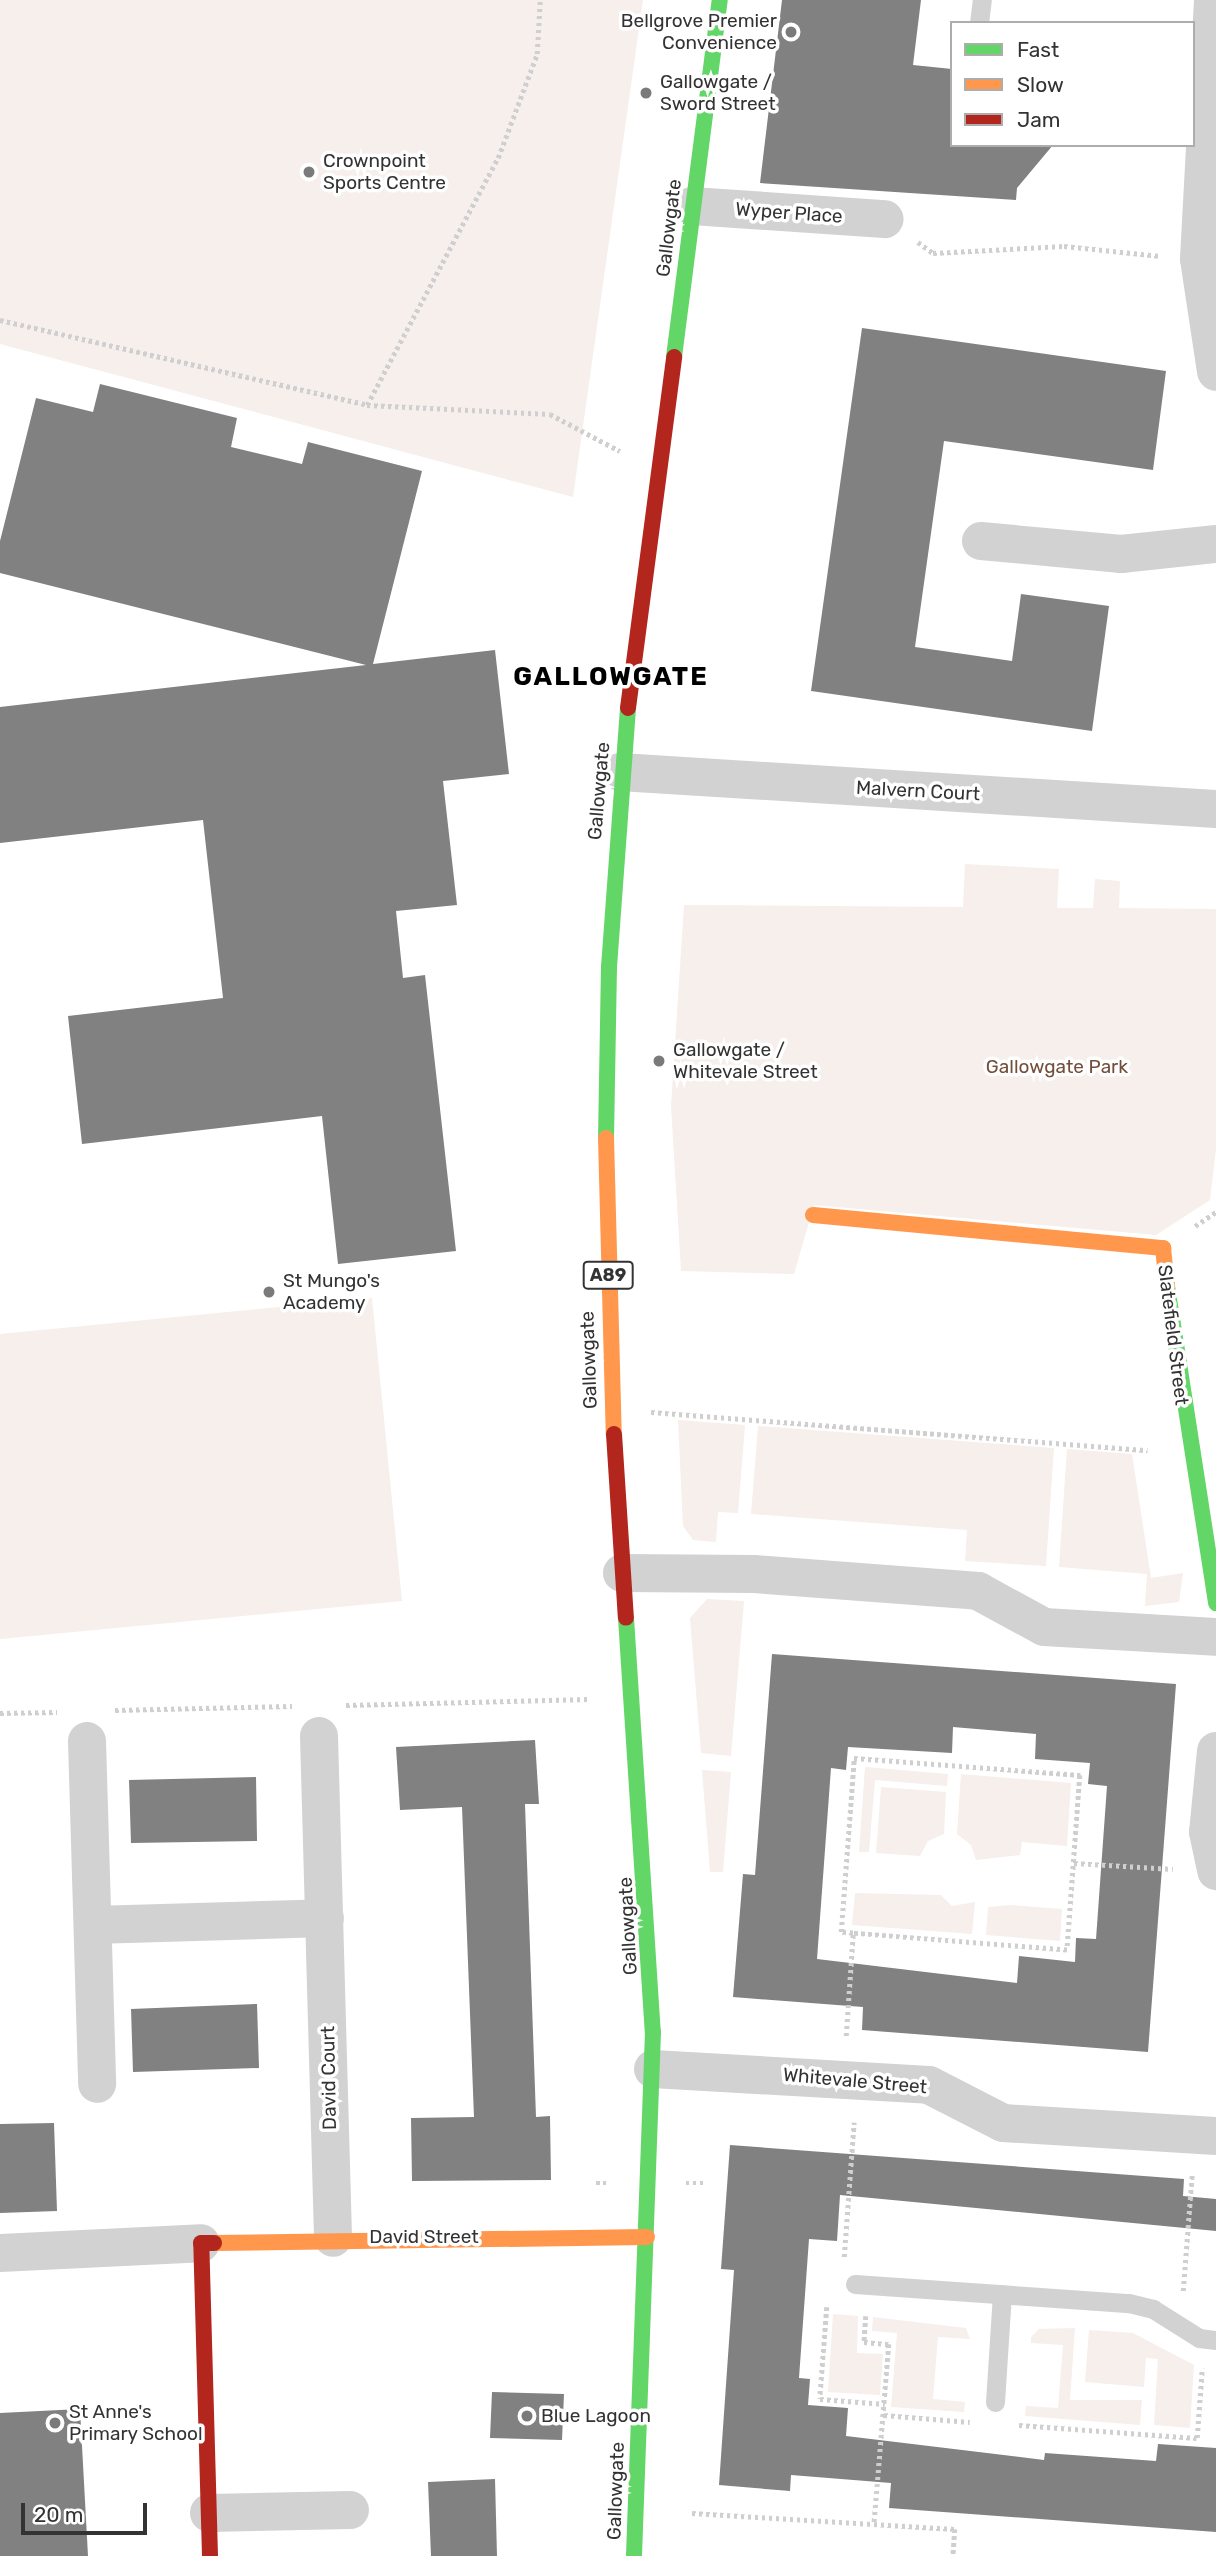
<!DOCTYPE html>
<html>
<head>
<meta charset="utf-8">
<style>
  body { margin:0 }
  #map { position:relative; width:1216px; height:2556px; overflow:hidden; background:#fff; font-family:Rubik,sans-serif }
  div>[style] { position:absolute }
  .green>* { inset:0; background:#f6efec }
  .building>* { inset:0; background:#818181 }
  .path>* { height:4.5px; margin-top:-2.25px; transform-origin:0; background:repeating-linear-gradient(90deg,#cfcfcf 0 3.5px,transparent 0 7px) }
  .lane>* { height:19px; margin:-9.5px; padding:0 9.5px; transform-origin:9.5px; border-radius:9.5px; background:#d2d2d2 }
  .street>* { height:38px; margin:-19px; padding:0 19px; transform-origin:19px; border-radius:19px; background:#d2d2d2 }
  .fast>* { height:16px; margin:-8px; padding:0 8px; transform-origin:8px; border-radius:8px; background:#63d668 }
  .slow>* { height:16px; margin:-8px; padding:0 8px; transform-origin:8px; border-radius:8px; background:#ff974d }
  .jam>* { height:16px; margin:-8px; padding:0 8px; transform-origin:8px; border-radius:8px; background:#b3261e }
  .dots>* { width:19px; height:19px; translate:-50% -50%; box-sizing:border-box; border:4px solid #fff; border-radius:50% }
  span { translate:-50% -50%; white-space:nowrap; text-align:center; line-height:1.15; -webkit-text-stroke:7px #fff; paint-order:stroke }
  .shield-label span { padding:2px 5px; background:#fff; border:2px solid; border-radius:5px; -webkit-text-stroke-width:0 }
  .shield-label { font-size:18px; color:#333; font-weight:700 }
  .poi-label { font-size:19px; color:#333 }
  .right { translate:-100% -50%; text-align:right }
  .left { translate:0 -50%; text-align:left }
  .street-label { font-size:19px; color:#333 }
  .park-label { font-size:19px; color:#734e3b }
  .district-label { font-size:26px; color:#000; font-weight:700; letter-spacing:2px }
  .legend { position:absolute; left:950px; top:21px; width:245px; height:126px; box-sizing:border-box; background:#fff; border:2px solid #adadad; margin:0; padding:9px 12px; list-style:none; font-size:21px; color:#333 }
  .legend li { display:flex; align-items:center; gap:14px; height:35px }
  .legend b { width:35px; border:2px solid #adadad }
  .scale { position:absolute; left:21px; top:2503px; width:126px; height:32px; box-sizing:border-box; border:4px solid #333; border-top:0; padding-left:9px; font-size:21px; line-height:24px; white-space:nowrap; color:#333; -webkit-text-stroke:5px #fff; paint-order:stroke }
</style>
</head>
<body>
<div id="map">
  <div class="green">
    <div style="clip-path:polygon(0 0,643px 0,573px 497px,0 344px)"></div>
    <div style="clip-path:polygon(965px 864px,1059px 869px,1057px 908px,1093px 908px,1095px 879px,1120px 881px,1119px 908px,1216px 909px,1216px 1149px,1210px 1200px,1156px 1235px,814px 1205px,794px 1274px,681px 1271px,671px 1106px,684px 905px,963px 907px)"></div>
    <div style="clip-path:polygon(372px 1298px,402px 1601px,0 1639px,0 1334px)"></div>
    <div style="clip-path:polygon(678px 1420px,745px 1425px,738px 1513px,718px 1512px,716px 1542px,693px 1540px,683px 1526px)"></div>
    <div style="clip-path:polygon(758px 1426px,1054px 1448px,1046px 1566px,965px 1561px,967px 1530px,751px 1514px)"></div>
    <div style="clip-path:polygon(1067px 1449px,1132px 1454px,1151px 1578px,1183px 1573px,1179px 1602px,1145px 1606px,1147px 1574px,1059px 1567px)"></div>
    <div style="clip-path:polygon(707px 1599px,744px 1601px,731px 1756px,701px 1753px,690px 1618px)"></div>
    <div style="clip-path:polygon(865px 1767px,948px 1774px,947px 1786px,875px 1780px,869px 1852px,859px 1852px)"></div>
    <div style="clip-path:polygon(702px 1770px,731px 1772px,723px 1872px,710px 1872px)"></div>
    <div style="clip-path:polygon(961px 1774px,1071px 1783px,1067px 1846px,1022px 1842px,1020px 1855px,976px 1860px,971px 1845px,957px 1834px)"></div>
    <div style="clip-path:polygon(881px 1787px,946px 1792px,944px 1834px,928px 1841px,920px 1856px,876px 1853px)"></div>
    <div style="clip-path:polygon(855px 1893px,941px 1895px,952px 1906px,975px 1902px,972px 1934px,852px 1925px)"></div>
    <div style="clip-path:polygon(1011px 1905px,1062px 1909px,1060px 1941px,986px 1935px,988px 1907px)"></div>
    <div style="clip-path:polygon(833px 2314px,858px 2316px,857px 2353px,883px 2354px,880px 2395px,828px 2392px)"></div>
    <div style="clip-path:polygon(873px 2317px,966px 2328px,970px 2339px,938px 2337px,933px 2399px,965px 2402px,964px 2412px,891px 2407px,897px 2333px,872px 2331px)"></div>
    <div style="clip-path:polygon(1075px 2328px,1070px 2400px,1142px 2400px,1140px 2425px,1025px 2416px,1026px 2406px,1058px 2408px,1063px 2345px,1031px 2343px,1031px 2337px,1039px 2329px)"></div>
    <div style="clip-path:polygon(1089px 2330px,1133px 2333px,1194px 2365px,1190px 2428px,1154px 2425px,1158px 2359px,1146px 2358px,1144px 2387px,1085px 2382px)"></div>
  </div>
  <div class="building">
    <div style="clip-path:polygon(782px 0,921px 0,913px 65px,952px 69px,952px 145px,1053px 145px,1017px 188px,1016px 200px,760px 183px)"></div>
    <div style="clip-path:polygon(862px 328px,1166px 371px,1153px 470px,944px 441px,915px 647px,1012px 661px,1021px 594px,1109px 606px,1092px 731px,811px 691px)"></div>
    <div style="clip-path:polygon(100px 384px,237px 418px,231px 447px,302px 464px,308px 442px,422px 471px,373px 664px,495px 650px,509px 774px,443px 781px,457px 905px,396px 911px,403px 978px,425px 975px,456px 1251px,338px 1264px,322px 1116px,82px 1144px,68px 1016px,223px 998px,203px 820px,0 843px,0 707px,366px 665px,0 573px,0 541px,36px 398px,93px 412px)"></div>
    <div style="clip-path:polygon(evenodd,772px 1654px,1176px 1684px,1148px 2052px,862px 2030px,863px 2007px,733px 1997px,743px 1874px,755px 1875px,772px 1654px,953px 1727px,1036px 1734px,1035px 1759px,1090px 1763px,1088px 1784px,1107px 1786px,1096px 1939px,1076px 1938px,1075px 1962px,1019px 1956px,1017px 1983px,817px 1959px,831px 1768px,846px 1770px,848px 1747px,952px 1753px,953px 1727px)"></div>
    <div style="clip-path:polygon(535px 1740px,539px 1804px,525px 1804px,528px 1891px,536px 2117px,550px 2116px,551px 2180px,412px 2181px,411px 2118px,474px 2117px,462px 1807px,400px 1810px,396px 1747px)"></div>
    <div style="clip-path:polygon(256px 1777px,257px 1841px,131px 1843px,129px 1780px)"></div>
    <div style="clip-path:polygon(257px 2004px,259px 2068px,133px 2072px,131px 2009px)"></div>
    <div style="clip-path:polygon(54px 2123px,57px 2211px,0 2213px,0 2124px)"></div>
    <div style="clip-path:polygon(730px 2145px,1184px 2179px,1183px 2196px,1216px 2199px,1216px 2231px,840px 2195px,837px 2241px,809px 2239px,799px 2378px,810px 2379px,808px 2405px,848px 2408px,846px 2436px,1044px 2460px,1045px 2453px,1156px 2461px,1158px 2444px,1216px 2448px,1216px 2532px,889px 2508px,891px 2483px,791px 2475px,790px 2491px,719px 2485px,734px 2270px,721px 2269px)"></div>
    <div style="clip-path:polygon(492px 2392px,564px 2394px,562px 2440px,490px 2438px)"></div>
    <div style="clip-path:polygon(80px 2409px,88px 2556px,0 2556px,0 2413px)"></div>
    <div style="clip-path:polygon(495px 2479px,497px 2556px,431px 2556px,428px 2482px)"></div>
  </div>
  <div class="path">
    <div style="left:918px;top:242px;width:19px;rotate:36deg"></div>
    <div style="left:933px;top:253px;width:131px;rotate:-3.1deg"></div>
    <div style="left:1064px;top:246px;width:97px;rotate:5.9deg"></div>
    <div style="left:0;top:320px;width:377px;rotate:13deg"></div>
    <div style="left:367px;top:405px;width:183px;rotate:2.8deg"></div>
    <div style="left:550px;top:414px;width:79px;rotate:27.9deg"></div>
    <div style="left:367px;top:405px;width:280px;rotate:-62.1deg"></div>
    <div style="left:498px;top:158px;width:111px;rotate:-69.4deg"></div>
    <div style="left:537px;top:54px;width:54px;rotate:-86.8deg"></div>
    <div style="left:1195px;top:1226px;width:25px;rotate:-34deg"></div>
    <div style="left:651px;top:1412px;width:498px;rotate:4.4deg"></div>
    <div style="left:346px;top:1705px;width:243px;rotate:-1.4deg"></div>
    <div style="left:115px;top:1710px;width:177px;rotate:-1.3deg"></div>
    <div style="left:0;top:1713px;width:57px;rotate:-1deg"></div>
    <div style="left:1074px;top:1863px;width:99px;rotate:3.5deg"></div>
    <div style="left:846px;top:2036px;width:103px;rotate:-86.1deg"></div>
    <div style="left:853px;top:1933px;width:12px;rotate:-175deg"></div>
    <div style="left:841px;top:1932px;width:174px;rotate:-85.7deg"></div>
    <div style="left:854px;top:1758px;width:227px;rotate:4.3deg"></div>
    <div style="left:1080px;top:1775px;width:175px;rotate:94.2deg"></div>
    <div style="left:1067px;top:1950px;width:215px;rotate:-175.5deg"></div>
    <div style="left:596px;top:2183px;width:12px"></div>
    <div style="left:686px;top:2183px;width:21px"></div>
    <div style="left:844px;top:2257px;width:135px;rotate:-85.8deg"></div>
    <div style="left:1183px;top:2291px;width:117px;rotate:-85.6deg"></div>
    <div style="left:827px;top:2307px;width:92px;rotate:94.4deg"></div>
    <div style="left:820px;top:2399px;width:65px;rotate:4.4deg"></div>
    <div style="left:866px;top:2316px;width:26px;rotate:94deg"></div>
    <div style="left:864px;top:2342px;width:25px;rotate:5deg"></div>
    <div style="left:889px;top:2344px;width:182px;rotate:94.7deg"></div>
    <div style="left:884px;top:2415px;width:86px;rotate:4.7deg"></div>
    <div style="left:1019px;top:2425px;width:178px;rotate:4.2deg"></div>
    <div style="left:1197px;top:2438px;width:70px;rotate:-85.9deg"></div>
    <div style="left:692px;top:2513px;width:263px;rotate:3.5deg"></div>
    <div style="left:955px;top:2529px;width:27px;rotate:94deg"></div>
  </div>
  <div class="lane">
    <div style="left:979px;top:23px;width:23px;rotate:-83deg"></div>
    <div style="left:855px;top:2284px;width:275px;rotate:4deg"></div>
    <div style="left:1129px;top:2303px;width:25px;rotate:14deg"></div>
    <div style="left:1153px;top:2309px;width:54px;rotate:32.2deg"></div>
    <div style="left:1199px;top:2338px;width:17px;rotate:7deg"></div>
    <div style="left:995px;top:2402px;width:108px;rotate:-86.3deg"></div>
  </div>
  <div class="street">
    <div style="left:1213px;top:0;width:259px;rotate:93.1deg"></div>
    <div style="left:1199px;top:259px;width:114px;rotate:81.4deg"></div>
    <div style="left:692px;top:206px;width:193px;rotate:3.9deg"></div>
    <div style="left:981px;top:541px;width:141px;rotate:5.3deg"></div>
    <div style="left:1121px;top:554px;width:96px;rotate:-6deg"></div>
    <div style="left:620px;top:772px;width:597px;rotate:3.55deg"></div>
    <div style="left:622px;top:1573px;width:132px;rotate:0.4deg"></div>
    <div style="left:754px;top:1574px;width:225px;rotate:4.3deg"></div>
    <div style="left:978px;top:1591px;width:75px;rotate:28.6deg"></div>
    <div style="left:1044px;top:1627px;width:172px;rotate:3.3deg"></div>
    <div style="left:319px;top:1736px;width:502px;rotate:88.4deg"></div>
    <div style="left:87px;top:1741px;width:343px;rotate:88.3deg"></div>
    <div style="left:1216px;top:1751px;width:81px;rotate:95.6deg"></div>
    <div style="left:1208px;top:1832px;width:40px;rotate:78deg"></div>
    <div style="left:93px;top:1925px;width:232px;rotate:-1.7deg"></div>
    <div style="left:653px;top:2069px;width:276px;rotate:3.3deg"></div>
    <div style="left:929px;top:2085px;width:83px;rotate:27.2deg"></div>
    <div style="left:1003px;top:2123px;width:213px;rotate:3.5deg"></div>
    <div style="left:0;top:2253px;width:201px;rotate:-2.8deg"></div>
    <div style="left:209px;top:2513px;width:141px;rotate:-1.2deg"></div>
  </div>
  <div class="fast">
    <div style="left:674px;top:357px;width:360px;rotate:-82.7deg"></div>
    <div style="left:606px;top:1138px;width:171px;rotate:-89deg"></div>
    <div style="left:609px;top:967px;width:260px;rotate:-85.8deg"></div>
    <div style="left:1167px;top:1286px;width:321px;rotate:81.2deg"></div>
    <div style="left:626px;top:1618px;width:415px;rotate:86.3deg"></div>
    <div style="left:653px;top:2032px;width:524px;rotate:92.08deg"></div>
  </div>
  <div class="slow">
    <div style="left:606px;top:1138px;width:296px;rotate:88.5deg"></div>
    <div style="left:813px;top:1215px;width:352px;rotate:5.4deg"></div>
    <div style="left:1163px;top:1248px;width:38px;rotate:84deg"></div>
    <div style="left:214px;top:2243px;width:433px;rotate:-0.8deg"></div>
  </div>
  <div class="jam">
    <div style="left:628px;top:708px;width:354px;rotate:-82.5deg"></div>
    <div style="left:614px;top:1434px;width:184px;rotate:86.3deg"></div>
    <div style="left:210px;top:2556px;width:313px;rotate:-91.6deg"></div>
    <div style="left:201px;top:2243px;width:13px"></div>
  </div>
  <div class="dots">
    <div style="left:791px;top:32px;background:#7a7a7a"></div>
    <div style="left:646px;top:93px;background:#7a7a7a"></div>
    <div style="left:309px;top:172px;background:#7a7a7a"></div>
    <div style="left:659px;top:1061px;background:#7a7a7a"></div>
    <div style="left:269px;top:1292px;background:#7a7a7a"></div>
    <div style="left:527px;top:2416px;background:#7a7a7a"></div>
    <div style="left:55px;top:2423px;background:#7a7a7a"></div>
  </div>
  <div class="shield-label">
    <span style="left:608px;top:1275px">A89</span>
  </div>
  <div class="poi-label">
    <span class="right" style="left:777px;top:32px">Bellgrove Premier<br>Convenience</span>
    <span class="left" style="left:660px;top:93px">Gallowgate /<br>Sword Street</span>
    <span class="left" style="left:323px;top:172px">Crownpoint<br>Sports Centre</span>
    <span class="left" style="left:673px;top:1061px">Gallowgate /<br>Whitevale Street</span>
    <span class="left" style="left:283px;top:1292px">St Mungo's<br>Academy</span>
    <span class="left" style="left:69px;top:2423px">St Anne's<br>Primary School</span>
    <span class="left" style="left:541px;top:2416px">Blue Lagoon</span>
  </div>
  <div class="street-label">
    <span style="left:789px;top:213px;rotate:4deg">Wyper Place</span>
    <span style="left:669px;top:228px;rotate:-83deg">Gallowgate</span>
    <span style="left:599px;top:791px;rotate:-85deg">Gallowgate</span>
    <span style="left:918px;top:791px;rotate:3deg">Malvern Court</span>
    <span style="left:1173px;top:1335px;rotate:83deg">Slatefield Street</span>
    <span style="left:589px;top:1360px;rotate:-92deg">Gallowgate</span>
    <span style="left:628px;top:1926px;rotate:-93deg">Gallowgate</span>
    <span style="left:329px;top:2078px;rotate:-91deg">David Court</span>
    <span style="left:855px;top:2081px;rotate:5deg">Whitevale Street</span>
    <span style="left:424px;top:2237px">David Street</span>
    <span style="left:616px;top:2491px;rotate:-88deg">Gallowgate</span>
  </div>
  <div class="park-label">
    <span style="left:1057px;top:1067px">Gallowgate Park</span>
  </div>
  <div class="district-label">
    <span style="left:611px;top:677px">GALLOWGATE</span>
  </div>
  <ul class="legend">
  <li><b style="height:9px;background:#63d668"></b>Fast</li>
  <li><b style="height:9px;background:#ff974d"></b>Slow</li>
  <li><b style="height:9px;background:#b3261e"></b>Jam</li>
  </ul>
  <div class="scale">20 m</div>
</div>
</body>
</html>
